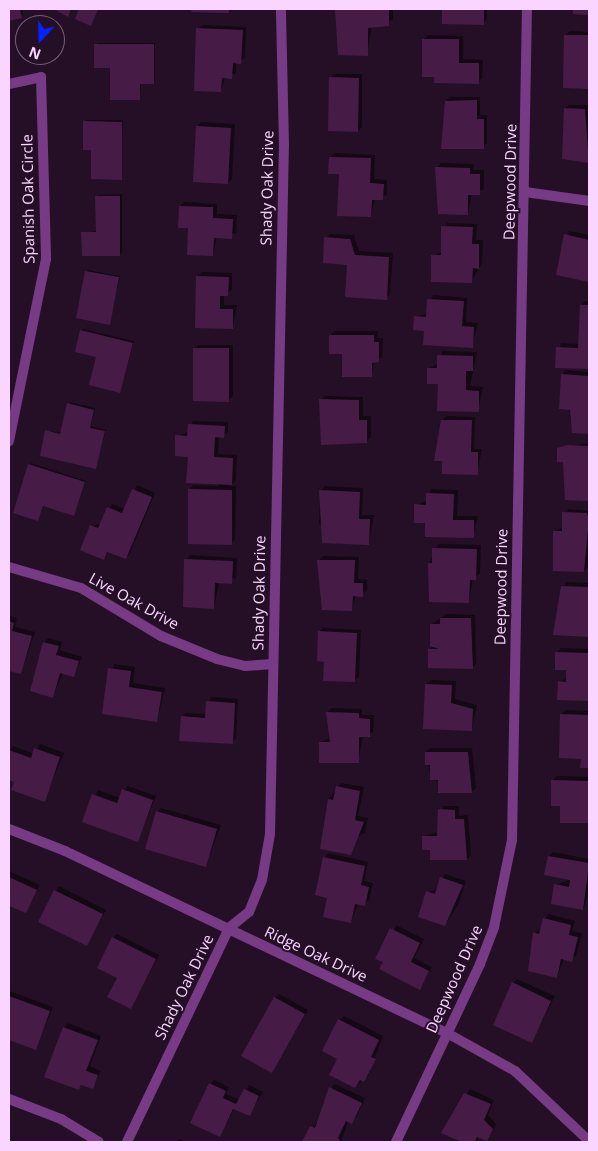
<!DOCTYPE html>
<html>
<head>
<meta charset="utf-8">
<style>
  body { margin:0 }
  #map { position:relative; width:598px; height:1151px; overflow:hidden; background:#250f27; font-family:"Open Sans",sans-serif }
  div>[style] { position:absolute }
  .shadow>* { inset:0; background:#0007 }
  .building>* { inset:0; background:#461c47 }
  .minor>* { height:10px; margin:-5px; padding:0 5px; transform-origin:5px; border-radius:5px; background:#773b85 }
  span { translate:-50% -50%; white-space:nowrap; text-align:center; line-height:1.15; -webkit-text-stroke:4px #250f27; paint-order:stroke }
  .street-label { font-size:15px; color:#fad5ff }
  .frame { position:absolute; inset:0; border:10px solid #fad5ff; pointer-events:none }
  .north { position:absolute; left:15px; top:15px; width:50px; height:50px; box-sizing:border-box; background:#250f27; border:1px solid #7a5e7d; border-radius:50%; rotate:201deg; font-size:14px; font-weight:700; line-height:20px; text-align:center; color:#fad5ff }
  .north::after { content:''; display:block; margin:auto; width:18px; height:22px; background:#0222fe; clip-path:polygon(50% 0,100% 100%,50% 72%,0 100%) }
</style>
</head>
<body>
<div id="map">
  <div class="shadow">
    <div style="clip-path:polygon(9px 9px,22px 9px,23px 15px,9px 20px)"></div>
    <div style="clip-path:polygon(193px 9px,232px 9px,228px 12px)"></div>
    <div style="clip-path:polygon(337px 9px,393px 9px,393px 20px,372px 26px,367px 55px,339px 54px)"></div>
    <div style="clip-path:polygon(443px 9px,487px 9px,487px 19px,483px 24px,443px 23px)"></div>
    <div style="clip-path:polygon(202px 25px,246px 27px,245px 58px,236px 62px,236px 73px,225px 77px,221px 91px,198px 29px)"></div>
    <div style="clip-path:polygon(570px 31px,589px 32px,589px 88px,565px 87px,566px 35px)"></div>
    <div style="clip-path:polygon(428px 35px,463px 36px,463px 59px,483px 60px,482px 78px,478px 82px,436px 76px,423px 40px)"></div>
    <div style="clip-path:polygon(97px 43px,155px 43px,155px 81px,141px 83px,140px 99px)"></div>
    <div style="clip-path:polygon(335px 74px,362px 74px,362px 127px,357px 131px,330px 78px)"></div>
    <div style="clip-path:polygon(450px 97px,480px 97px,480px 115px,487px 115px,487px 143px,483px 147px,446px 101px)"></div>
    <div style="clip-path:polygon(569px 105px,588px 105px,589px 161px,564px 158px,565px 109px)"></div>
    <div style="clip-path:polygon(86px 120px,123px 120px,121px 178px,92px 149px)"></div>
    <div style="clip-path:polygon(201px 122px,235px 124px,232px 179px,228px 183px,197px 126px)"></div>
    <div style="clip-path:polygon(335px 153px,375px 155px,374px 179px,387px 180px,387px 195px,375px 199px,371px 216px,330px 157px)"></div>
    <div style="clip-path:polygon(441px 163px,474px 164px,473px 170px,484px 170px,484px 189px,472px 193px,468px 214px,437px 167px)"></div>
    <div style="clip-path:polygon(122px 194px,122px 253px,120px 255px,83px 233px,97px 231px,98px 195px)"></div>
    <div style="clip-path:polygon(184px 202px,217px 204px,217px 214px,237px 215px,236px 233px,217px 236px,213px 255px,189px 227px,180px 206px)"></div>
    <div style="clip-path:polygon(447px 223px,477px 224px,476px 240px,483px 240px,482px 263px,471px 282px,433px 256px,442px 252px)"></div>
    <div style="clip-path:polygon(569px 231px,589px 235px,589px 280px,557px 274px)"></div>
    <div style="clip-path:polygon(330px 234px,354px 235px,359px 251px,393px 253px,390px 294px,386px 298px,326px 238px)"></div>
    <div style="clip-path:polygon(88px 270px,120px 276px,109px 323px,86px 272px)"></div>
    <div style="clip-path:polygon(202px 272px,232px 273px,232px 290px,224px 294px,224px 305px,237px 305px,233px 327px,197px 326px,198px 276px)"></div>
    <div style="clip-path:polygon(433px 295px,467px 298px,466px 322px,478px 323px,472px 346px,425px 329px,415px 317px,428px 313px)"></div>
    <div style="clip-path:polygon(585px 301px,589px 301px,589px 367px,556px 366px,561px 343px,580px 344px,581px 306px)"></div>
    <div style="clip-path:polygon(83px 329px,134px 341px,120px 391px,81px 330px)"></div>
    <div style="clip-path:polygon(335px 331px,378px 331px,377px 338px,383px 338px,382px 357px,375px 361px,371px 376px,343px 352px,330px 335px)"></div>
    <div style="clip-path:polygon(198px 345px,233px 345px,233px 396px,229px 400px,194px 349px)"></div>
    <div style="clip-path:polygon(442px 351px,477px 352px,470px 386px,483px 387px,478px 411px,429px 368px,438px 364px)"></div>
    <div style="clip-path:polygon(566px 370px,589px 372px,589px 433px,573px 432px,562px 374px)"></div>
    <div style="clip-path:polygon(325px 396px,363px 397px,363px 416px,371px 416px,371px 437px,366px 442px,320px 400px)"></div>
    <div style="clip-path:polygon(70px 402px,95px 408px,91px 426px,106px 430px,96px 467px,47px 431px,61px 432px)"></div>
    <div style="clip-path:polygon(447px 416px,475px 417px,474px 449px,482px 449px,477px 474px,442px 420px)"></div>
    <div style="clip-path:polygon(193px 421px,228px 422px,228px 432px,219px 436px,218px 454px,237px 455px,236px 480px,230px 486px,236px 486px,235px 539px,231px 543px,189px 490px,193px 485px,219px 486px,177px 436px,189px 432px)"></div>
    <div style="clip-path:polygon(589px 443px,589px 500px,566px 499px,564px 461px,558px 448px)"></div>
    <div style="clip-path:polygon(31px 463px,86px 481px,74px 515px,44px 505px,38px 520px,14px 512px)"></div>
    <div style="clip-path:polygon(137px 485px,155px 493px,130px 553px,126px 558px,109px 551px,104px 559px,91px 526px,101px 524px,112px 504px,125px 509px)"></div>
    <div style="clip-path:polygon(325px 486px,363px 488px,362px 515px,374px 515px,369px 543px,319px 524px,320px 491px)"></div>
    <div style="clip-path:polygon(431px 489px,458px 490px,457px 516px,478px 516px,473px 537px,427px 522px,416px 505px,427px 501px)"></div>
    <div style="clip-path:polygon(568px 509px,589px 511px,588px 567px,584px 571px,555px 531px,563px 527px)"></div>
    <div style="clip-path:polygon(438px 544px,481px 545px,480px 574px,473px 578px,469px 602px,429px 564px)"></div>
    <div style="clip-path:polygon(190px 555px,237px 558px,236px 578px,219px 582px,214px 608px,186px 560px)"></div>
    <div style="clip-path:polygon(323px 556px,359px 557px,358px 579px,367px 580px,367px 591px,356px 595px,352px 609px,319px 560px)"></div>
    <div style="clip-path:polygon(566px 582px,589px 583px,589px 635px,554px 634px)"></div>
    <div style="clip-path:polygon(446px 614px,475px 615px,476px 664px,472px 668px,429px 650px,433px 646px,432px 624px)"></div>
    <div style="clip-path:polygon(9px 616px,17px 618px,15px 627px,35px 632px,21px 673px,9px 669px)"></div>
    <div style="clip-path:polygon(323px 628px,361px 630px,359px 677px,354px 681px,326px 661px,319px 632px)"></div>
    <div style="clip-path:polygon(48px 638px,62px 642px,60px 650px,82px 657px,74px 676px,63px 673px,53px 697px,44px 643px)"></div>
    <div style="clip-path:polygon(561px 648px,589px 649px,589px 700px,558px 699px,559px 682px,567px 678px,568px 669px,556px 653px)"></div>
    <div style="clip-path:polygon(114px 664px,135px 667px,133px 683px,165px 688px,157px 721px,103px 713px)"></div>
    <div style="clip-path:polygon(431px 680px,456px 681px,455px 699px,477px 705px,472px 730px,426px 684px)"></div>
    <div style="clip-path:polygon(211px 697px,238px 699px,236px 738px,232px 743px,182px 717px,186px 713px,206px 714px)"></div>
    <div style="clip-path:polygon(332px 708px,362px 709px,362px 715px,374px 715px,373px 732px,363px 736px,358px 762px,320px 742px,331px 738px,327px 712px)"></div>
    <div style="clip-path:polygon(566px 710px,589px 711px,589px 767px,581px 767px,582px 758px,561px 714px)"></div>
    <div style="clip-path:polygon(40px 744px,64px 753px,44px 800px,9px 778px,9px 751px,13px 746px,34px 754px)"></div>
    <div style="clip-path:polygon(430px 748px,472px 748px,476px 788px,472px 792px,431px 779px,426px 752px)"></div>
    <div style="clip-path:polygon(557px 776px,589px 777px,587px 822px,561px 805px,552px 781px)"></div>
    <div style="clip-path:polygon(341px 783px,364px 787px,358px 816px,368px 818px,365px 833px,357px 837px,350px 854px,329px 799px)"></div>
    <div style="clip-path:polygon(127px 786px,156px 796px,137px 841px,84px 821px,98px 790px,120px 798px)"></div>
    <div style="clip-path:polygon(443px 806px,459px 806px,459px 816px,468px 815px,471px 855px,467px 859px,431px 858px,431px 848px,424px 836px,439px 832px)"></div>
    <div style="clip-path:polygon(161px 808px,221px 825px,206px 865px,157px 812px)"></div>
    <div style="clip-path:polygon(553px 852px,589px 859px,589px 893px,583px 909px,555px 885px,572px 879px,549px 856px)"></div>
    <div style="clip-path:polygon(328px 853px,368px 862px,364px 881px,373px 883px,369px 901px,358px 904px,351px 922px,329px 897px,324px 858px)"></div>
    <div style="clip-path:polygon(9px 871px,40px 885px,25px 912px,9px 904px)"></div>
    <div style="clip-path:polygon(445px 874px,466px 881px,458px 905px,445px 925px,427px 892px,438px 889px)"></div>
    <div style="clip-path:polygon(59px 886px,106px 910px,86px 945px,39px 921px)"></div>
    <div style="clip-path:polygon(548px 914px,575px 921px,572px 931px,582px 933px,576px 956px,564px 959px,557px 977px,534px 933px,541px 929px)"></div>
    <div style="clip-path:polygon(396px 925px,424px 939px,414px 958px,432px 967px,420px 988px,384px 962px)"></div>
    <div style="clip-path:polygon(117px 934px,159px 955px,131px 1007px,118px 977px,113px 938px)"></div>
    <div style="clip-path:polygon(517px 979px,555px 996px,532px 1041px,513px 983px)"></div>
    <div style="clip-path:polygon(9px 991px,53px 1007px,36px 1048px,9px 1039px)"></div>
    <div style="clip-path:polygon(279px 994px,308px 1010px,272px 1071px,275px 998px)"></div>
    <div style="clip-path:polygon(344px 1016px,383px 1036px,368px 1076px,355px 1087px,339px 1058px,340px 1020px)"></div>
    <div style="clip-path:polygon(68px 1023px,101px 1036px,90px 1066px,101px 1071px,92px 1088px,83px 1084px,79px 1088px,64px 1028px)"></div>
    <div style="clip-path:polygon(214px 1080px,229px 1087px,226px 1094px,240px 1100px,249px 1085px,263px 1092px,249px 1115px,235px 1108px,220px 1135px,210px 1084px)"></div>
    <div style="clip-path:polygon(334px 1084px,365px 1098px,356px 1118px,348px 1121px,341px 1142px,304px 1142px,326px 1108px,322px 1106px)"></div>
    <div style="clip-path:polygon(470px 1089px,494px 1100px,488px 1115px,496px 1124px,487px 1140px,479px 1137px,476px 1142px,465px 1142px,443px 1133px)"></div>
    <div style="clip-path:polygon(179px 1139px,186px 1142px,176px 1142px)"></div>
  </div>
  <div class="building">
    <div style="clip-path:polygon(9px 9px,20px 9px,22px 18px,9px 21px)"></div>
    <div style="clip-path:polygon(54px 9px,71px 9px,68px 17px)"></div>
    <div style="clip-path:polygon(79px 9px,98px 9px,91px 26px,75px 19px)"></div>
    <div style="clip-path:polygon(192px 9px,229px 9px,229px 13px,191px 12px)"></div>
    <div style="clip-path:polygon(335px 9px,389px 9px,389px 26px,368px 28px,368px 56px,338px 55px)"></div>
    <div style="clip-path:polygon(442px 9px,484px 9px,484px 25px,442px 24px)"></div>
    <div style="clip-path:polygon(573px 9px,589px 9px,589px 15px,573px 14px)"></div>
    <div style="clip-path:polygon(196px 28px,243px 30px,241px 64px,233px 63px,232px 79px,222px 78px,221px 92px,194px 91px)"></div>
    <div style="clip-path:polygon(564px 35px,589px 35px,589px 89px,563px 88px)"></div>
    <div style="clip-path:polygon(422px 39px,459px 39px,459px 63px,479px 63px,479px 84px,434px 83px,434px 77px,422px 77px)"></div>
    <div style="clip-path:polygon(94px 44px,154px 44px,154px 84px,140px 84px,140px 100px,110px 100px,110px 68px,94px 68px)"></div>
    <div style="clip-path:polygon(329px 77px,359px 78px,358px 132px,328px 131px)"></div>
    <div style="clip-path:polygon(477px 100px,477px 119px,484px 119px,484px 149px,441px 149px,445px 101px)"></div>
    <div style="clip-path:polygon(564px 108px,585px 109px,589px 163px,562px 159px)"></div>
    <div style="clip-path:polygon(83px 121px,122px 122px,122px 180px,91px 179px,91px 150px,83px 150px)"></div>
    <div style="clip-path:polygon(196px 126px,231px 128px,228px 184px,193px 182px)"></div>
    <div style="clip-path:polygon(329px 157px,371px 158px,370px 183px,384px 184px,383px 200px,372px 200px,371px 217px,337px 216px,339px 174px,328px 174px)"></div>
    <div style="clip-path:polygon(435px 167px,470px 168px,470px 174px,480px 174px,480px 195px,468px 195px,468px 215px,438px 214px)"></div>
    <div style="clip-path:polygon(95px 196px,120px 196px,120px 256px,82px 256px,81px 232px,96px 232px)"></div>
    <div style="clip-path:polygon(179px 206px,213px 207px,213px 218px,233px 219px,232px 239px,214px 238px,213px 256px,187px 255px,188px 228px,178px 228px)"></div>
    <div style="clip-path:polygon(441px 226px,473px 227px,472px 244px,479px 244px,479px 269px,473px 268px,472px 283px,431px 282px,431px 255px,441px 255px)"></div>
    <div style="clip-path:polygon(564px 234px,589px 240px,589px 282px,556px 275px)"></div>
    <div style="clip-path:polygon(324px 237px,350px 239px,355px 255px,389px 257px,387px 300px,345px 297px,347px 265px,323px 263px)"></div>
    <div style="clip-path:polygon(85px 271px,119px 277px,110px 325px,76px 318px)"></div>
    <div style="clip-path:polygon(196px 276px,229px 277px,228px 296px,220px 296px,220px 309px,233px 309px,233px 329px,195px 328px)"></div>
    <div style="clip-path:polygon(427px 299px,464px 301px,462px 326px,474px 327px,473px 348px,423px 345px,424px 331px,413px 330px,414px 316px,426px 317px)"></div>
    <div style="clip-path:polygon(580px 305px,589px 305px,589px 369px,555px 368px,556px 347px,578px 348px)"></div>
    <div style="clip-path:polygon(80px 330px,133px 343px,120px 393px,89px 385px,96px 357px,75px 352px)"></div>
    <div style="clip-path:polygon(329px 335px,374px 335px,374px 342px,379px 342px,379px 362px,372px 363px,372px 377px,342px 377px,342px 354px,329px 354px)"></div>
    <div style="clip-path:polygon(193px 348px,229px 348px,229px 402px,193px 401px)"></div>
    <div style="clip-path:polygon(437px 355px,473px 356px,473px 371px,466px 371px,466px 390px,479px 391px,479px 412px,437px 411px,438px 384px,427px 384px,427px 368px,437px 368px)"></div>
    <div style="clip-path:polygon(561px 374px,589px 376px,589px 434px,572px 433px,570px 410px,559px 409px)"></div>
    <div style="clip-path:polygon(319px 399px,359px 400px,359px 420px,367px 420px,367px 443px,321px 445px)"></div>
    <div style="clip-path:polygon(67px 403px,94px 410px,90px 428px,105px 431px,96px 469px,40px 456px,45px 430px,60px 434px)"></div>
    <div style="clip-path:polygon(441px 420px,472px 420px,471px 452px,478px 452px,478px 475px,442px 474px,442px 461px,434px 461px)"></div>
    <div style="clip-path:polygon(188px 424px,225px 426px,224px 438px,215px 437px,214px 457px,233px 458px,232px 485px,186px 483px,188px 457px,175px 456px,175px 435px,187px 436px)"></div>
    <div style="clip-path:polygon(567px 445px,589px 446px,589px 501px,565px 500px,563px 462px,557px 462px,557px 448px)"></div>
    <div style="clip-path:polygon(28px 464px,85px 482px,74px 516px,43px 506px,38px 521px,13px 513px)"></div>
    <div style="clip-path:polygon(132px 489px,152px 497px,126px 559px,107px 552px,104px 560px,80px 550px,90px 525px,98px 528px,107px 507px,122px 513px)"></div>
    <div style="clip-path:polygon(188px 489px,232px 490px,232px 545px,188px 544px)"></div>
    <div style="clip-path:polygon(319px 490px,360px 492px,359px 519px,370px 519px,369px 545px,322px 543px)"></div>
    <div style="clip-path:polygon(426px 493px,454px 494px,453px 520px,474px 520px,474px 538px,425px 537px,425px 523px,414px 523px,414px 504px,426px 505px)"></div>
    <div style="clip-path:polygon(562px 512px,587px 513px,589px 518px,584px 572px,553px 571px,553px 531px,562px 531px)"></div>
    <div style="clip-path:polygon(432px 548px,477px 549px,476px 580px,470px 580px,469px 603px,429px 602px,428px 563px,432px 563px)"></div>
    <div style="clip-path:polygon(184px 559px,233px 561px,232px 584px,215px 583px,214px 609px,183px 607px)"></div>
    <div style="clip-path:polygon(317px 560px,355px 560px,354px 583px,363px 583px,363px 597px,353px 596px,352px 611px,322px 610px)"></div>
    <div style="clip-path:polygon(561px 586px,589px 587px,589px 637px,553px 635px)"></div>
    <div style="clip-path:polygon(440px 618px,471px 618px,473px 669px,428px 668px,428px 649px,439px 649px,430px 646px,430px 624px,440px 624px)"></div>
    <div style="clip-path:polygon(9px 621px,14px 623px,12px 631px,32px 636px,21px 674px,9px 671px)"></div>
    <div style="clip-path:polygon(318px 631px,357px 633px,355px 682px,323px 681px,324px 662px,317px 661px)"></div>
    <div style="clip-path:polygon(43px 642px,59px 646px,56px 655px,79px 661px,74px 677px,60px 673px,53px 698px,30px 691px)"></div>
    <div style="clip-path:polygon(555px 652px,589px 653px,589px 701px,557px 700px,558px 681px,566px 682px,566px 670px,555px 670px)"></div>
    <div style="clip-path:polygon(108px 668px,131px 671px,129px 687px,162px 692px,157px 722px,102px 714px)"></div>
    <div style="clip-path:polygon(425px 684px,452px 685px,451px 703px,473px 709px,472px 731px,423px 729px)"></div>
    <div style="clip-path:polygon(206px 701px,235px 703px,233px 744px,179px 741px,181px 716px,205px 718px)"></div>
    <div style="clip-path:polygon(326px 712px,359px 713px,359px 718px,370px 719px,370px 737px,359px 737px,359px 763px,319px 763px,319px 742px,330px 742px)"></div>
    <div style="clip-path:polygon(560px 714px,589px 715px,589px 768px,580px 768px,581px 759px,559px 758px)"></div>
    <div style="clip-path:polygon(34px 748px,60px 757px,45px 802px,11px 790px,14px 782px,9px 780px,9px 750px,31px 758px)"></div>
    <div style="clip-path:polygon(425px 752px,468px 752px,472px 793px,438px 793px,438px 780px,430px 780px,430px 765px,425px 765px)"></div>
    <div style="clip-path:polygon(551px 780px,589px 781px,588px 823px,560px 823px,560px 806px,551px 806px)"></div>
    <div style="clip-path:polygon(336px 786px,360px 791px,355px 820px,364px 822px,351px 855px,320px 849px,328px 799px,333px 800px)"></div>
    <div style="clip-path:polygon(122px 789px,153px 800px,138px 842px,82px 822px,92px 794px,117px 803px)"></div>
    <div style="clip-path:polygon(438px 809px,455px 810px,455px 819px,464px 819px,467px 860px,430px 860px,430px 850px,422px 850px,422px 836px,437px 836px)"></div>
    <div style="clip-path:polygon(156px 811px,217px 829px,206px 867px,145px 849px)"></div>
    <div style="clip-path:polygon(548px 856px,589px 863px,583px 910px,551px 904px,554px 884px,569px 887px,570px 880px,544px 875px)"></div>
    <div style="clip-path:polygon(323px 857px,365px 866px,361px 885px,369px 887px,365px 906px,355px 904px,351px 923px,323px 917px,327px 898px,315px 895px)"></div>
    <div style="clip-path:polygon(9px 877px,37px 890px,26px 913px,9px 906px)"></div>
    <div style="clip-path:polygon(440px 877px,463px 885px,445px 926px,418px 917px,426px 891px,435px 894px)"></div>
    <div style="clip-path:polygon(54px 890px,103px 914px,87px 946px,38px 922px)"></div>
    <div style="clip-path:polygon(543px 918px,571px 925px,569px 935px,578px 937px,572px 962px,561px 959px,557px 978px,528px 971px,533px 932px,539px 934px)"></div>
    <div style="clip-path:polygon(390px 928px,420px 943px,411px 962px,429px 971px,420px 990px,379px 969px,383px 962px,375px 959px)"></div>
    <div style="clip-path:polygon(112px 937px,156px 959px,131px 1009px,107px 997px,117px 978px,97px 968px)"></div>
    <div style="clip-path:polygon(512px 982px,551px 1001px,532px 1043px,493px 1025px)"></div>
    <div style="clip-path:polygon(9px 996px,50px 1011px,36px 1050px,9px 1040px)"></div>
    <div style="clip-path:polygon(274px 997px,305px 1014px,272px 1073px,241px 1056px)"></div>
    <div style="clip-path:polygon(338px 1019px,379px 1040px,371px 1057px,376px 1059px,364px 1082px,360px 1080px,355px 1088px,329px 1075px,337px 1059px,322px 1051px)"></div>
    <div style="clip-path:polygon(63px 1027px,98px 1040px,86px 1071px,98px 1075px,93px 1089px,81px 1085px,79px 1090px,44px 1077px)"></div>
    <div style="clip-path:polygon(209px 1083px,226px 1091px,223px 1098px,236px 1104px,244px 1089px,259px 1096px,250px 1116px,233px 1109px,220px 1137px,190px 1123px)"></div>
    <div style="clip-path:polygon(329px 1087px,362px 1103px,352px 1124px,346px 1121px,338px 1138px,341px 1142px,302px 1142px,310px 1126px,315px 1128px)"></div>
    <div style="clip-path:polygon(464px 1093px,491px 1104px,484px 1120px,493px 1129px,487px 1141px,477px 1137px,475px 1142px,462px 1142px,441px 1133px)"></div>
  </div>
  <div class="minor">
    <div style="left:9px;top:84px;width:33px;rotate:-12deg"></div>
    <div style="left:41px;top:77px;width:182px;rotate:88.4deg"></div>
    <div style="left:46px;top:259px;width:186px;rotate:101.5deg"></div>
    <div style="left:525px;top:192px;width:65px;rotate:8deg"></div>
    <div style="left:9px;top:567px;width:75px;rotate:16.3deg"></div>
    <div style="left:81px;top:588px;width:93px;rotate:31deg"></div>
    <div style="left:161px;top:636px;width:61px;rotate:22.3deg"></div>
    <div style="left:217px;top:659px;width:29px;rotate:14deg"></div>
    <div style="left:245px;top:666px;width:28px;rotate:-4deg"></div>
    <div style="left:9px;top:829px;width:60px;rotate:21.4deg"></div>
    <div style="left:65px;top:851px;width:423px;rotate:25.5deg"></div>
    <div style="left:447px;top:1033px;width:78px;rotate:29.2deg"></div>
    <div style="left:515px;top:1071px;width:102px;rotate:43.4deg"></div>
    <div style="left:9px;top:1099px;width:56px;rotate:21deg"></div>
    <div style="left:61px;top:1119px;width:44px;rotate:31.2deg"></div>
    <div style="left:127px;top:1142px;width:237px;rotate:-64.5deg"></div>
    <div style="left:229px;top:928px;width:26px;rotate:-39deg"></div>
    <div style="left:249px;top:912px;width:35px;rotate:-68deg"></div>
    <div style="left:262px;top:880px;width:47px;rotate:-80.1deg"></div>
    <div style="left:270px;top:834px;width:689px;rotate:-88.84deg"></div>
    <div style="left:284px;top:145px;width:136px;rotate:-91.3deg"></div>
    <div style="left:396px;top:1142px;width:197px;rotate:-64.7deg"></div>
    <div style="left:480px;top:964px;width:40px;rotate:-69deg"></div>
    <div style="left:494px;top:927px;width:89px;rotate:-78.3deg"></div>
    <div style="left:512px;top:840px;width:831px;rotate:-88.97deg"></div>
  </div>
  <div class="street-label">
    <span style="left:510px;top:182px;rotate:-89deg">Deepwood Drive</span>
    <span style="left:267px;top:188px;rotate:-89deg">Shady Oak Drive</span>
    <span style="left:28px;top:199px;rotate:-91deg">Spanish Oak Circle</span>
    <span style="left:501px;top:587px;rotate:-89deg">Deepwood Drive</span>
    <span style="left:259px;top:593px;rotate:-89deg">Shady Oak Drive</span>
    <span style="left:134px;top:601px;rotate:29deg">Live Oak Drive</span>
    <span style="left:316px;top:954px;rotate:25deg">Ridge Oak Drive</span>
    <span style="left:454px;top:979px;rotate:-66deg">Deepwood Drive</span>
    <span style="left:184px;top:987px;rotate:-64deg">Shady Oak Drive</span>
  </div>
  <div class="frame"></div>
  <div class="north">N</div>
</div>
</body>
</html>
